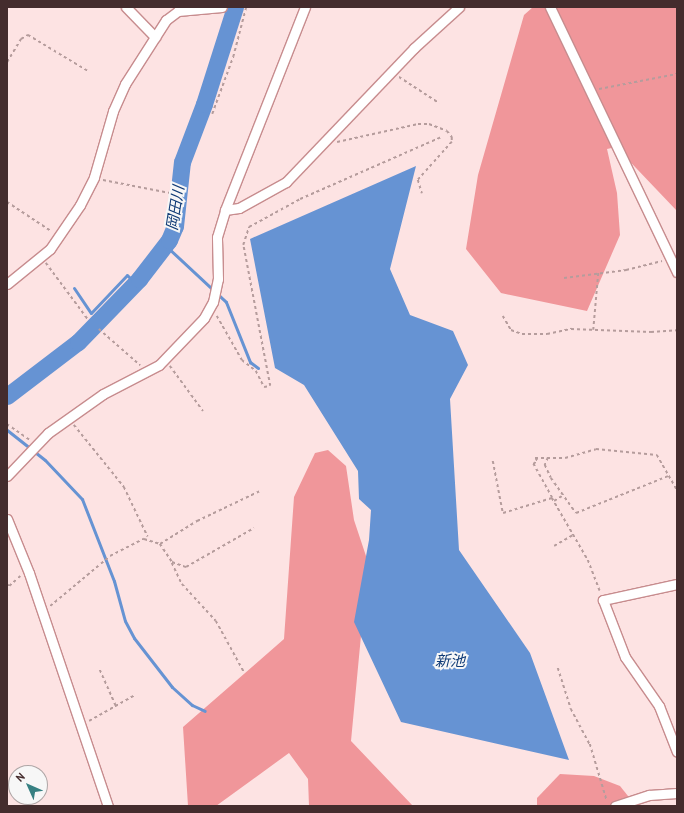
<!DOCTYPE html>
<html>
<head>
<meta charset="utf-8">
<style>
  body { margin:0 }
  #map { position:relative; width:684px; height:813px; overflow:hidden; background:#fde3e3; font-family:"PT Sans","Noto Sans JP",sans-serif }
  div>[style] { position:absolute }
  .forest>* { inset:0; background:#f0969a }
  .water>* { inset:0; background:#6693d3 }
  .stream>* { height:3px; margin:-1.5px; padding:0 1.5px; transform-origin:1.5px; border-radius:1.5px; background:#6693d3 }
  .river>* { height:17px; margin:-8.5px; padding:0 8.5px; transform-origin:8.5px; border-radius:8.5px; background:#6693d3 }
  .path>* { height:1.5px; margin-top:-0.75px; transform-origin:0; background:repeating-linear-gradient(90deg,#b59c9c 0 3px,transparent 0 6px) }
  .roads { filter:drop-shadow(1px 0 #c78c8e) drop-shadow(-1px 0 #c78c8e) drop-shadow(0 1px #c78c8e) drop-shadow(0 -1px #c78c8e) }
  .minor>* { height:9px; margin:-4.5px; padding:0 4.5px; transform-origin:4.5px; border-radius:4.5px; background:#fff }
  span { translate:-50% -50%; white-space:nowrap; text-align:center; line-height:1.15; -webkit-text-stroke:4px #f7f7f7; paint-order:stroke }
  .water-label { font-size:15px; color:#103b76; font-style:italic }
  .frame { position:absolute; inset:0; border:8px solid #442c2d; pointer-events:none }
  .north { position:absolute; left:8px; top:765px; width:40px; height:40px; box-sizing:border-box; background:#f7f7f7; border:1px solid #afa6a6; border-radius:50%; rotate:315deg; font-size:11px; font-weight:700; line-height:16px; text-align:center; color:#442c2d }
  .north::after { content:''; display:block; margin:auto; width:14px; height:18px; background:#378082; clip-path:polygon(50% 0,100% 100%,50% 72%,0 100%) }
</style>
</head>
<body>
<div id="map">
  <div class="forest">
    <div style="clip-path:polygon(533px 7px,677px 7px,677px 211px,616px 147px,607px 149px,617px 193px,620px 235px,587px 311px,501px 293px,466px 249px,478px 175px,524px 15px)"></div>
    <div style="clip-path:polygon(328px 450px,346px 466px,354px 520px,368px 562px,351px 741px,413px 806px,309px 806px,308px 779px,289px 753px,216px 806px,188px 806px,183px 727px,284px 639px,294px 497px,315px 453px)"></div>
    <div style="clip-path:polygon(560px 774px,594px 776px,620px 786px,636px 806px,537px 806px,537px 798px)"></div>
  </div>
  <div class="water">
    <div style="clip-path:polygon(416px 166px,390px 269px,410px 315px,453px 331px,468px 365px,450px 399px,459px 550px,530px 653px,569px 760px,401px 722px,354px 622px,369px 540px,371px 510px,359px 499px,358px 471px,304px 385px,275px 368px,250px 239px)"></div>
  </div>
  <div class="stream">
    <div style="left:166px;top:246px;width:82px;rotate:43deg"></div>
    <div style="left:226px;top:302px;width:65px;rotate:68.2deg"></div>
    <div style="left:250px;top:362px;width:10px;rotate:37deg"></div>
    <div style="left:74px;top:288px;width:30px;rotate:56deg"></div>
    <div style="left:91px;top:313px;width:52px;rotate:-46.5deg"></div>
    <div style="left:127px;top:275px;width:11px;rotate:45deg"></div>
    <div style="left:7px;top:389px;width:5px;rotate:53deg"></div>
    <div style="left:7px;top:430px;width:48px;rotate:38.3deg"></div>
    <div style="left:45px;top:460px;width:54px;rotate:46.5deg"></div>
    <div style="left:82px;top:499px;width:88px;rotate:68.7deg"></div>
    <div style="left:114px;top:581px;width:41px;rotate:74.6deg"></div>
    <div style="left:125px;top:621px;width:19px;rotate:62deg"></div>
    <div style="left:134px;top:638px;width:62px;rotate:52.2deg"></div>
    <div style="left:172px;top:687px;width:27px;rotate:42deg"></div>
    <div style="left:192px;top:705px;width:14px;rotate:25deg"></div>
  </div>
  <div class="river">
    <div style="left:7px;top:396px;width:89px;rotate:-37.3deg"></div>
    <div style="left:78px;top:342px;width:88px;rotate:-45.9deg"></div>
    <div style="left:139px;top:279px;width:49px;rotate:-52.4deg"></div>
    <div style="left:169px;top:240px;width:15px;rotate:-67deg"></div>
    <div style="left:175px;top:226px;width:64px;rotate:-83.8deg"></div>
    <div style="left:182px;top:162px;width:62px;rotate:-69.2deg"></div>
    <div style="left:204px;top:104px;width:102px;rotate:-72.3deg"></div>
  </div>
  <div class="path">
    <div style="left:7px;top:62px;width:27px;rotate:-59deg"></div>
    <div style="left:21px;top:39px;width:8px;rotate:-30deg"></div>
    <div style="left:28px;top:35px;width:70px;rotate:31deg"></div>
    <div style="left:399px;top:77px;width:48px;rotate:33deg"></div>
    <div style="left:599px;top:89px;width:79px;rotate:-10.9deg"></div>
    <div style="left:212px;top:114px;width:61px;rotate:-69.8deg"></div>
    <div style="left:233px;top:57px;width:52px;rotate:-75.4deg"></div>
    <div style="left:337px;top:142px;width:83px;rotate:-12.5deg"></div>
    <div style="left:418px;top:124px;width:11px"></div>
    <div style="left:429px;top:124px;width:19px;rotate:21deg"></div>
    <div style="left:447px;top:131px;width:8px;rotate:50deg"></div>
    <div style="left:452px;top:137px;width:5px;rotate:90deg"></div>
    <div style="left:452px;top:142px;width:51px;rotate:131.8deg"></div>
    <div style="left:418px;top:180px;width:14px;rotate:73deg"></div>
    <div style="left:103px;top:180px;width:68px;rotate:11deg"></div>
    <div style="left:7px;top:202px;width:53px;rotate:33.4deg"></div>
    <div style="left:46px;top:263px;width:72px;rotate:53.4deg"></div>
    <div style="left:564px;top:278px;width:63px;rotate:-7.4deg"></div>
    <div style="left:626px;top:270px;width:37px;rotate:-14deg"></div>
    <div style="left:217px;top:316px;width:51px;rotate:60.4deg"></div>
    <div style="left:242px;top:360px;width:18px;rotate:38deg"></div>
    <div style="left:256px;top:371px;width:18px;rotate:63deg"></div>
    <div style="left:264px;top:387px;width:6px;rotate:-9deg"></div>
    <div style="left:270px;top:386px;width:144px;rotate:-100.8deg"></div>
    <div style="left:243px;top:245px;width:19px;rotate:-72deg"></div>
    <div style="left:249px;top:227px;width:58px;rotate:-28.8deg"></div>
    <div style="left:300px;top:199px;width:154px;rotate:-23.7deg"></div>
    <div style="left:503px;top:316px;width:16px;rotate:60deg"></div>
    <div style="left:511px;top:330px;width:12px;rotate:20deg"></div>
    <div style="left:522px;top:334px;width:25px"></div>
    <div style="left:547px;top:334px;width:25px;rotate:-12deg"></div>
    <div style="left:571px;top:329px;width:80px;rotate:2.1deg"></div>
    <div style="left:651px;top:332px;width:26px;rotate:-4deg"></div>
    <div style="left:99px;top:329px;width:55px;rotate:41.3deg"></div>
    <div style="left:593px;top:330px;width:57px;rotate:-85deg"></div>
    <div style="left:170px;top:366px;width:56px;rotate:53.7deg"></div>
    <div style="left:7px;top:424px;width:28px;rotate:35deg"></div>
    <div style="left:74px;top:425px;width:80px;rotate:51.1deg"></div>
    <div style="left:124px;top:487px;width:55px;rotate:64.4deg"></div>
    <div style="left:548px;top:458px;width:8px;rotate:113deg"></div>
    <div style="left:545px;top:465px;width:14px;rotate:65deg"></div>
    <div style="left:551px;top:478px;width:43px;rotate:54.5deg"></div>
    <div style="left:576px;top:513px;width:99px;rotate:-21.9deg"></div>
    <div style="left:493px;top:461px;width:53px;rotate:79.1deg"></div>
    <div style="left:503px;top:513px;width:51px;rotate:-17deg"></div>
    <div style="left:552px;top:498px;width:72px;rotate:59.9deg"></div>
    <div style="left:588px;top:560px;width:33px;rotate:69deg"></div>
    <div style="left:552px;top:498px;width:39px;rotate:-119deg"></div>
    <div style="left:533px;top:464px;width:5px;rotate:-37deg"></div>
    <div style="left:537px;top:461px;width:4px;rotate:-124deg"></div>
    <div style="left:535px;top:458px;width:30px"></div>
    <div style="left:565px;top:458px;width:32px;rotate:-16deg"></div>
    <div style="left:596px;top:449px;width:61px;rotate:5.6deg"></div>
    <div style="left:657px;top:455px;width:40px;rotate:60.3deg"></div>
    <div style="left:554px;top:501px;width:9px;rotate:-32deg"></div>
    <div style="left:160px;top:544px;width:44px;rotate:-31.9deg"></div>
    <div style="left:197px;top:521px;width:70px;rotate:-25.5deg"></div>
    <div style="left:554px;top:546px;width:22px;rotate:-30deg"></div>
    <div style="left:172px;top:563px;width:23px;rotate:65deg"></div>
    <div style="left:182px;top:584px;width:50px;rotate:47.4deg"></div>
    <div style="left:216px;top:621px;width:58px;rotate:61.2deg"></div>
    <div style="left:7px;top:584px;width:3px;rotate:45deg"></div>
    <div style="left:9px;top:586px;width:15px;rotate:-42deg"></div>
    <div style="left:50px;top:606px;width:78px;rotate:-39.8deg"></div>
    <div style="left:110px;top:556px;width:38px;rotate:-27deg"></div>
    <div style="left:144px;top:539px;width:17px;rotate:17deg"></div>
    <div style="left:160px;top:544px;width:22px;rotate:56deg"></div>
    <div style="left:172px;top:562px;width:15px;rotate:20deg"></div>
    <div style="left:186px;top:567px;width:78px;rotate:-29.8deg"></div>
    <div style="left:558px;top:668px;width:43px;rotate:72.4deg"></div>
    <div style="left:571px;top:709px;width:40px;rotate:62deg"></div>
    <div style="left:590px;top:744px;width:59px;rotate:73.4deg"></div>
    <div style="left:100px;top:670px;width:39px;rotate:66deg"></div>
    <div style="left:89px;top:721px;width:53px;rotate:-29.5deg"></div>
  </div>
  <div class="roads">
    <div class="minor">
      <div style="left:126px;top:7px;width:42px;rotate:46deg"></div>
      <div style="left:550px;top:7px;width:294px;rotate:64.4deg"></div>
      <div style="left:225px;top:210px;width:14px;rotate:-8deg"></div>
      <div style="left:239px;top:208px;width:54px;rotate:-29deg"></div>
      <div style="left:286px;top:182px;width:185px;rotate:-46.3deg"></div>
      <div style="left:414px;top:48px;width:61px;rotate:-42.3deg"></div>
      <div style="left:7px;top:284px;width:55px;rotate:-39.1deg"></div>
      <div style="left:50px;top:249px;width:53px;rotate:-55.7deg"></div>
      <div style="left:80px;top:205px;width:31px;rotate:-63deg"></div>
      <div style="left:94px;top:177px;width:69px;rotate:-73.9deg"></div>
      <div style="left:113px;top:111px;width:30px;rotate:-66deg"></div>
      <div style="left:125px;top:84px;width:76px;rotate:-57.4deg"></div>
      <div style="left:166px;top:20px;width:15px;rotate:-37deg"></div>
      <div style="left:178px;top:11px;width:44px;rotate:-5.2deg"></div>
      <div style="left:7px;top:476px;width:59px;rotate:-46.4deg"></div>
      <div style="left:48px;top:433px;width:67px;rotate:-35.3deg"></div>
      <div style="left:103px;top:394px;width:63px;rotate:-27.4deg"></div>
      <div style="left:159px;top:365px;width:65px;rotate:-46.2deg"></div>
      <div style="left:204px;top:318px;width:18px;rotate:-61deg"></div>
      <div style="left:213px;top:302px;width:24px;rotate:-78deg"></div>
      <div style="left:218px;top:279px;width:42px;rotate:-91.4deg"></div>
      <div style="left:217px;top:237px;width:28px;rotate:-73deg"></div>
      <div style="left:225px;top:210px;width:218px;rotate:-68.5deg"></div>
      <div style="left:7px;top:519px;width:58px;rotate:67.8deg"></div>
      <div style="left:29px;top:573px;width:246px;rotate:71.3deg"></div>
      <div style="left:677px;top:584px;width:76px;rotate:167.8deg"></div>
      <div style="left:603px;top:600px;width:61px;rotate:68.9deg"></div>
      <div style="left:625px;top:657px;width:60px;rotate:55.2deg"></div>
      <div style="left:659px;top:706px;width:49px;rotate:68.6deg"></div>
      <div style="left:615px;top:806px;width:36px;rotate:-18deg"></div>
      <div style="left:649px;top:795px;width:28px;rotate:-4deg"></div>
    </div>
  </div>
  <div class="water-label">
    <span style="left:175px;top:208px;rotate:-81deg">岡田川</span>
    <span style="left:450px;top:661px">新池</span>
  </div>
  <div class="frame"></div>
  <div class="north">N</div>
</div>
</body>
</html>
